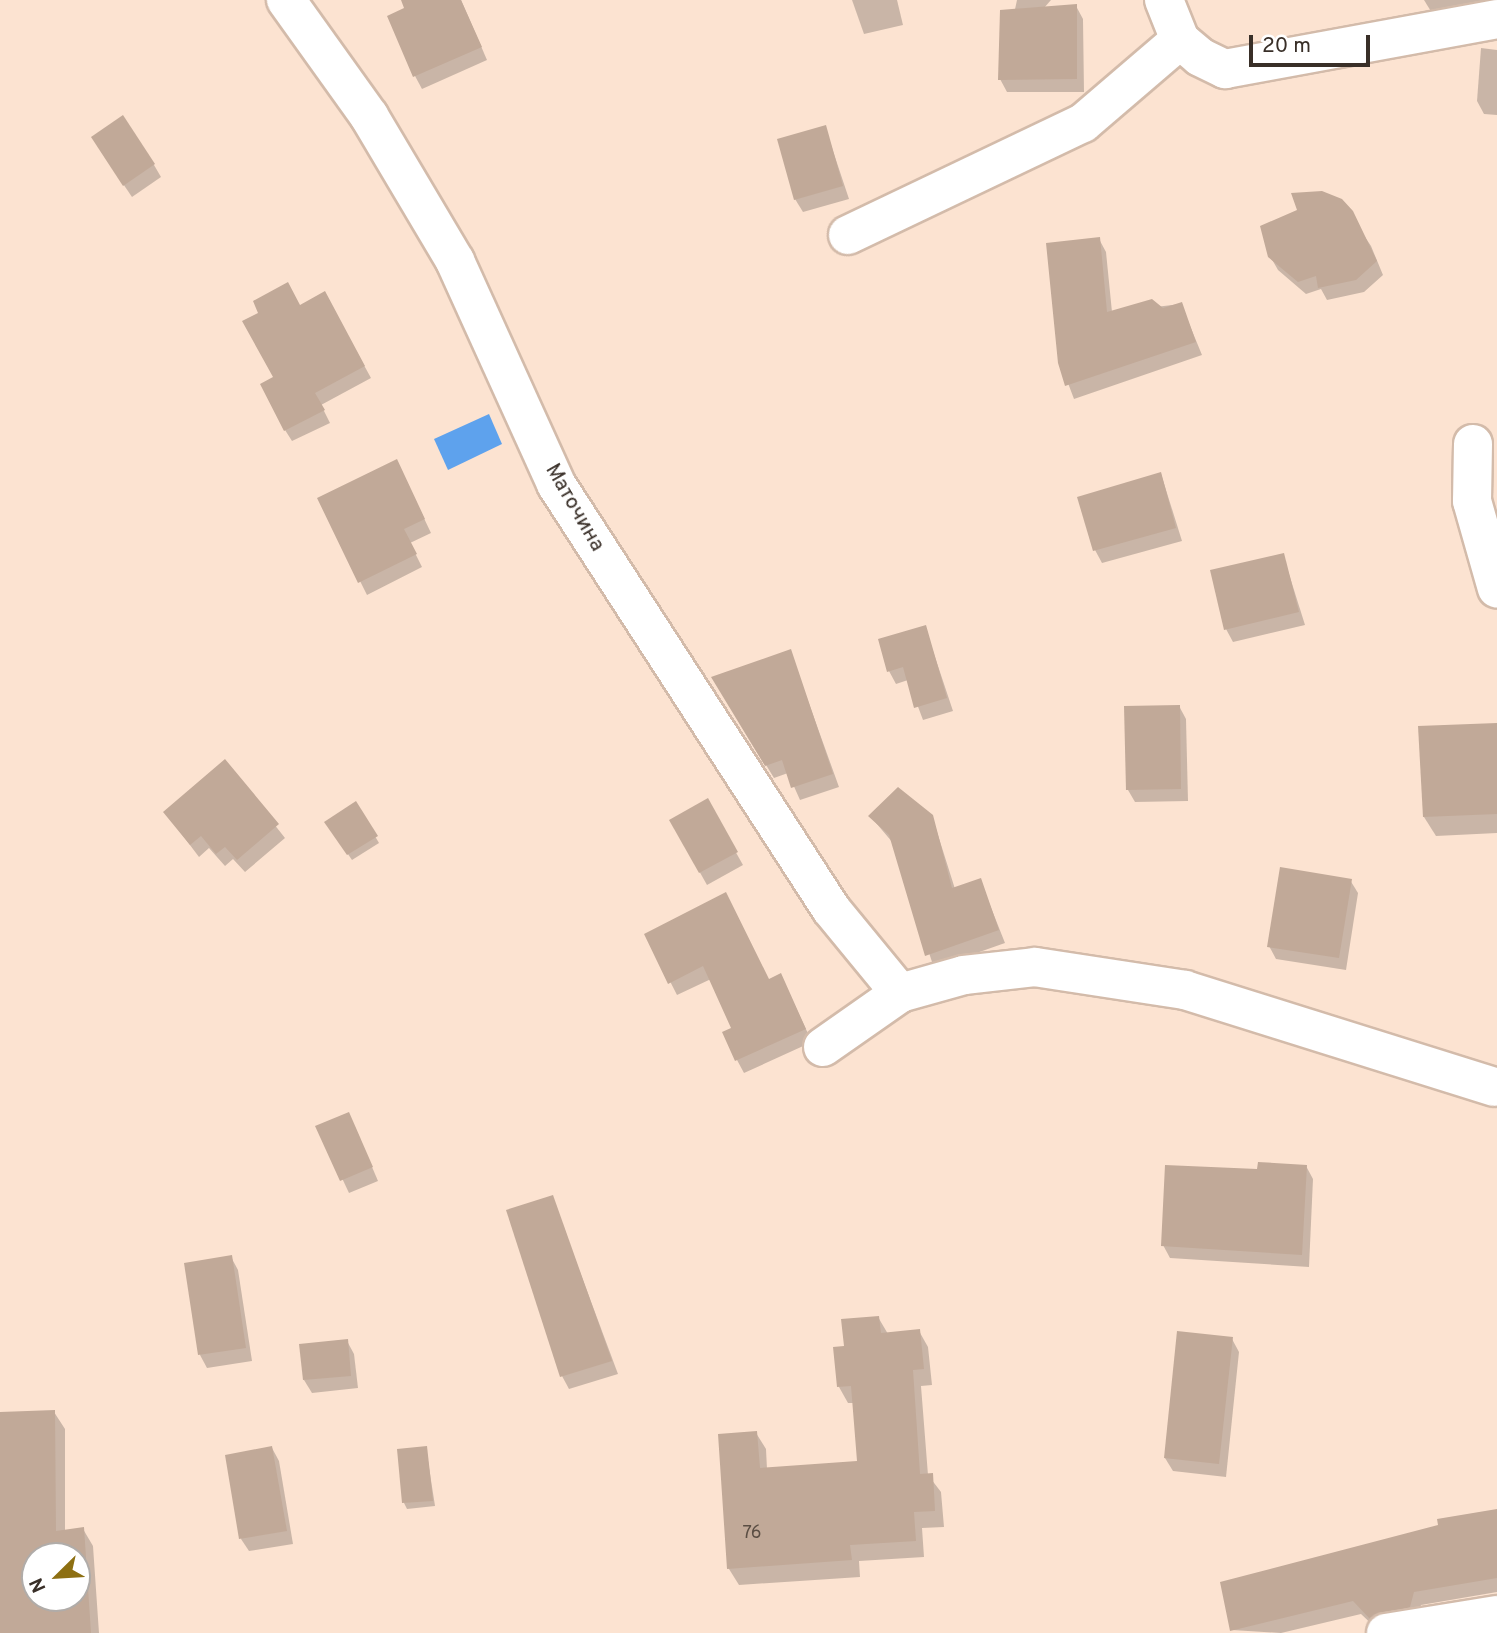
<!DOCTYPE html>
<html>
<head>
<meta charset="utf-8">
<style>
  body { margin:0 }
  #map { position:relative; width:1497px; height:1633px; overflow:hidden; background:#fce3d1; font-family:Overpass,sans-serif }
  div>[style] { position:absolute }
  .water>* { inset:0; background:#5ea2ed }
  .shadow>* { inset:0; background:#0003 }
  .building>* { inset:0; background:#c1a998 }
  .roads { filter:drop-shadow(2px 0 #d3bbaa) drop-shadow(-2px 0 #d3bbaa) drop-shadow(0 2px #d3bbaa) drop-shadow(0 -2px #d3bbaa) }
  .street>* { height:38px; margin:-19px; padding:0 19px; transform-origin:19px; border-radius:19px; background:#fff }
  span { translate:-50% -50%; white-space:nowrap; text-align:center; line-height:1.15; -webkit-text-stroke:7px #fff; paint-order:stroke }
  .number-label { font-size:18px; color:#5b4e44 }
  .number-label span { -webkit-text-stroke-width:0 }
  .street-label { font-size:21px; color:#392f28 }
  .north { position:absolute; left:21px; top:1542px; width:70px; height:70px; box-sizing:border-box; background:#fff; border:2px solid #b0aca9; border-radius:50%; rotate:246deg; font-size:19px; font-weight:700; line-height:28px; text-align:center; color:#392f28 }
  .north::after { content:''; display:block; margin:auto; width:24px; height:32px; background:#8d6f12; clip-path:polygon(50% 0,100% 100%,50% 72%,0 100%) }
  .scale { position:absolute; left:1249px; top:35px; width:121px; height:32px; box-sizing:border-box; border:4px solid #392f28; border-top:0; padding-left:9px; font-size:21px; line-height:24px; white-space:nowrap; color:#392f28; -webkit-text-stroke:5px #fff; paint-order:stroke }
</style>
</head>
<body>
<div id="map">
  <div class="water">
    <div style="clip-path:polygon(489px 414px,502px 444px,448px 470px,434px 439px)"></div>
  </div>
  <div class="shadow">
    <div style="clip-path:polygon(403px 0,461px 0,487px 60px,422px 89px,415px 76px)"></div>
    <div style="clip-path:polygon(852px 0,897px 0,903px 25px,864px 34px)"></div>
    <div style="clip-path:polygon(1017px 0,1051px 0,1044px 8px,1076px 6px,1083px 19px,1084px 92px,1007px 92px,1000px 79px)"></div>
    <div style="clip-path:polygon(1424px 0,1484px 0,1473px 7px,1432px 13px)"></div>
    <div style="clip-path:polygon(1481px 48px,1497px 50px,1497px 115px,1484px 114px,1477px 101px)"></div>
    <div style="clip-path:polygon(825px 127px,849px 199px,803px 212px,795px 199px)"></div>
    <div style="clip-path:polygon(100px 150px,154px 165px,161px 177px,132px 197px)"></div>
    <div style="clip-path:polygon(1341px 201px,1371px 246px,1383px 275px,1364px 292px,1327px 300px,1321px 289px,1306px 294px,1278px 270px,1270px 256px)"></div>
    <div style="clip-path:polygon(1099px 239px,1106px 252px,1112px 312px,1181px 304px,1202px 355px,1074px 399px,1060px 362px)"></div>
    <div style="clip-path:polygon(331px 305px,371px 378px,321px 405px,330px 423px,292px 441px,285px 430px,275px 378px,299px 307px)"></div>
    <div style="clip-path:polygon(403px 474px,431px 533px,410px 543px,422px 567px,367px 595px,319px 499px)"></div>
    <div style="clip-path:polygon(1161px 474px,1182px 541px,1102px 563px,1095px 550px)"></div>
    <div style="clip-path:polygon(1283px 555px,1305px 625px,1233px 642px,1226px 629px)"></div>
    <div style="clip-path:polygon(925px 627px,953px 711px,923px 720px,908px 680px,896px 684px,889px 671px)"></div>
    <div style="clip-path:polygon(790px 651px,839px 787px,800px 800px,788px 773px,774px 778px,713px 678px)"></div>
    <div style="clip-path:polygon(1179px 706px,1186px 719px,1188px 801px,1135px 802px,1128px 790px)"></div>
    <div style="clip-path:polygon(1497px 724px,1497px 833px,1436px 836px,1424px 817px)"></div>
    <div style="clip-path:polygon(225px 762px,285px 838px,245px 872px,233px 859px,225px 866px,209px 848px,199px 857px,165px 812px)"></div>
    <div style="clip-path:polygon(707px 801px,743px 865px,707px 885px,671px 821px)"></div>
    <div style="clip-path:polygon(356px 804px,379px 843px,352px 860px,330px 828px)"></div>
    <div style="clip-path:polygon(932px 816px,955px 889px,980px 880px,1005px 943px,934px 968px,893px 843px,871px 817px)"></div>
    <div style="clip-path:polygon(1350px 880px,1358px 893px,1346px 970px,1276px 959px,1269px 946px)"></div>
    <div style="clip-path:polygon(646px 934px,769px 981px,781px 976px,812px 1042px,744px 1073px,737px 1060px,733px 1029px,711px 979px,677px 995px)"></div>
    <div style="clip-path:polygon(318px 1127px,355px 1127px,378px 1181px,349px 1193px)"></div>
    <div style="clip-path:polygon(1306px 1166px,1313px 1179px,1309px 1267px,1170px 1258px,1163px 1245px)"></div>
    <div style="clip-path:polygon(552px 1197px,618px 1374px,569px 1389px,562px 1376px)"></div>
    <div style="clip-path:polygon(231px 1257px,238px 1270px,252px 1361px,207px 1368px,200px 1355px)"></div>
    <div style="clip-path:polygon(878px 1317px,888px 1334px,919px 1331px,928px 1347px,932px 1385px,921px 1386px,928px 1475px,941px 1492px,944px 1527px,922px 1528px,924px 1557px,859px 1561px,860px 1577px,739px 1585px,729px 1569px,720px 1435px,756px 1433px,766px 1449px,767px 1469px,859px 1463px,854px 1403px,848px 1403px,839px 1387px,846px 1347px)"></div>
    <div style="clip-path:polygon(1232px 1339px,1239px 1352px,1226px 1477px,1173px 1471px,1165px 1458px)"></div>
    <div style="clip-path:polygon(347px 1341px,354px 1354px,358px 1388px,312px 1393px,304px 1380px)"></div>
    <div style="clip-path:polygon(evenodd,54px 1412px,65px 1429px,65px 1532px,83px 1529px,93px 1546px,99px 1633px,0 1633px,0 1414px,54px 1412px,35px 1556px,77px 1556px,77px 1598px,35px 1598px,35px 1556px)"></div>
    <div style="clip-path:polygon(272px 1448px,279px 1461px,293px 1544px,249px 1551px,241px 1539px)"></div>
    <div style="clip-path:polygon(426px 1448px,435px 1506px,407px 1509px,404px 1503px)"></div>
    <div style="clip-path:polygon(1497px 1511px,1497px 1592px,1421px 1605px,1417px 1620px,1379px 1631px,1361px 1614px,1281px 1633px,1232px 1630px)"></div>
  </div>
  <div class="building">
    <div style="clip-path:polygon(401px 0,461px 0,482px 47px,413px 77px,387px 16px,404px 8px)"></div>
    <div style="clip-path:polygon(1077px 4px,1077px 79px,998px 80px,1000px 10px)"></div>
    <div style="clip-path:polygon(123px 115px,155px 164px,123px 186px,91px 137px)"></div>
    <div style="clip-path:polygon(826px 125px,843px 186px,794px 200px,777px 139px)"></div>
    <div style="clip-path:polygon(1322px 191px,1342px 199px,1353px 211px,1377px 261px,1356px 280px,1318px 288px,1316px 276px,1298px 282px,1268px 257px,1260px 226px,1297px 210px,1291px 193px)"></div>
    <div style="clip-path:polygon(1100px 237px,1107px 312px,1152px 299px,1163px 308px,1182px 302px,1196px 342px,1065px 386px,1058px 363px,1046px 243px)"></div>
    <div style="clip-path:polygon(288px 282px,300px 305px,325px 291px,365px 366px,315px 393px,325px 410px,284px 431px,260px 384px,273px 377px,242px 321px,258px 313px,253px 301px)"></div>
    <div style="clip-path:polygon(397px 459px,425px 519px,404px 529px,417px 554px,358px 583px,317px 498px)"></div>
    <div style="clip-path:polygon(1161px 472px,1176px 528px,1093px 551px,1077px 497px)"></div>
    <div style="clip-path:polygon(1284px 553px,1299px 612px,1224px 630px,1210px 570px)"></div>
    <div style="clip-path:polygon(926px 625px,947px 698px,914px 708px,903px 667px,887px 672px,878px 639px)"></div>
    <div style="clip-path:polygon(791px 649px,833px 774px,791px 788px,782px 760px,765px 766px,711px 677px)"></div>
    <div style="clip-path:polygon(1180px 705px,1181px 789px,1126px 790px,1124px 706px)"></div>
    <div style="clip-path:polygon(1497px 723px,1497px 814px,1423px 817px,1418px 726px)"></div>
    <div style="clip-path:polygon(225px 759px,279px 824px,237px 860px,225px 847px,216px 854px,201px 836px,190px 845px,163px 812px)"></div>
    <div style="clip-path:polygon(898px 787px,933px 815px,952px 888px,981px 878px,999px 930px,925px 956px,889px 835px,868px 816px)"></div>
    <div style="clip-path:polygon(708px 798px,738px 852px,699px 873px,669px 820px)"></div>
    <div style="clip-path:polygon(356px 801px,378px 836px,347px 855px,324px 822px)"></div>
    <div style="clip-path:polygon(1280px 867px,1352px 879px,1339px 958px,1267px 947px)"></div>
    <div style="clip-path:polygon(726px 892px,769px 979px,781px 973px,806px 1029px,735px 1061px,722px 1032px,731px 1028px,703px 966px,668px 984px,644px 934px)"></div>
    <div style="clip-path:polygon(349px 1112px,373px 1167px,340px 1181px,315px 1126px)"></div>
    <div style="clip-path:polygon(1258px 1162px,1307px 1165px,1302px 1255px,1161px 1246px,1165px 1165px,1257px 1169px)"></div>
    <div style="clip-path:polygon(553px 1195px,612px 1361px,560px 1377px,506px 1210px)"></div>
    <div style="clip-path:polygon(232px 1255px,246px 1348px,198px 1355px,184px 1263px)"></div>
    <div style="clip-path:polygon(879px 1316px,881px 1333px,920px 1329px,924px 1369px,913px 1370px,920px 1474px,933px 1473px,935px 1511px,914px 1512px,916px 1541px,850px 1545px,852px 1560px,727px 1569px,718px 1434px,757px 1431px,760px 1468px,857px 1461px,851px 1386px,837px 1387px,833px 1347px,844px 1346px,841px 1319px)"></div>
    <div style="clip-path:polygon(1177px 1331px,1233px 1337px,1219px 1464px,1164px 1458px)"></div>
    <div style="clip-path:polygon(348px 1339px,351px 1376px,303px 1380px,299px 1344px)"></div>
    <div style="clip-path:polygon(evenodd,55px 1410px,56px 1531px,84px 1527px,91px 1633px,0 1633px,0 1412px,55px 1410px,35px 1556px,77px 1556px,77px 1598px,35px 1598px,35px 1556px)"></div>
    <div style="clip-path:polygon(272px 1446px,287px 1531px,239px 1539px,225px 1455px)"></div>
    <div style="clip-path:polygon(427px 1446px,433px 1501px,402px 1503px,397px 1449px)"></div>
    <div style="clip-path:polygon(1497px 1509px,1497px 1578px,1414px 1592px,1410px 1607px,1370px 1619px,1353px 1601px,1230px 1631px,1220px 1582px,1438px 1525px,1437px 1519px)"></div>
  </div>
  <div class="roads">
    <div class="street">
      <div style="left:286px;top:0;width:143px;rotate:54.4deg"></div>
      <div style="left:369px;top:116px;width:169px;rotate:59.3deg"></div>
      <div style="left:455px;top:261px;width:245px;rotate:65.6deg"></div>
      <div style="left:556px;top:484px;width:506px;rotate:57.09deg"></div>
      <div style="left:831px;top:909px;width:109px;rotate:50.6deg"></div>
      <div style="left:1164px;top:0;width:43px;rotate:68.2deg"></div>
      <div style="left:1180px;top:40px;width:26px;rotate:40deg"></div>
      <div style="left:1200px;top:57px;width:28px;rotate:26deg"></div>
      <div style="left:1225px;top:69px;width:277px;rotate:-10.4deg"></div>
      <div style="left:848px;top:235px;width:260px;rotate:-25.5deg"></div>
      <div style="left:1083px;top:123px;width:128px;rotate:-40.6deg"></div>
      <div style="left:1473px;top:444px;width:57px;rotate:91deg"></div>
      <div style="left:1472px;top:501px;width:91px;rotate:74.1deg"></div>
      <div style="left:823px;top:1047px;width:94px;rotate:-35deg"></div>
      <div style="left:900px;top:993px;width:66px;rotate:-15.7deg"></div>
      <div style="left:964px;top:975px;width:71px;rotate:-6.4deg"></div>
      <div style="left:1035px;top:967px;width:152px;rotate:8.7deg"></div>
      <div style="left:1185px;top:990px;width:324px;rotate:17.4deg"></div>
      <div style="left:1386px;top:1633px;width:112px;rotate:-9.2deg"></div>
    </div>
  </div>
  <div class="number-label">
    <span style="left:752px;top:1534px">76</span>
  </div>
  <div class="street-label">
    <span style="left:574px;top:508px;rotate:60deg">Маточина</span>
  </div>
  <div class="north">N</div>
  <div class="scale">20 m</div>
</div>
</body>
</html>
